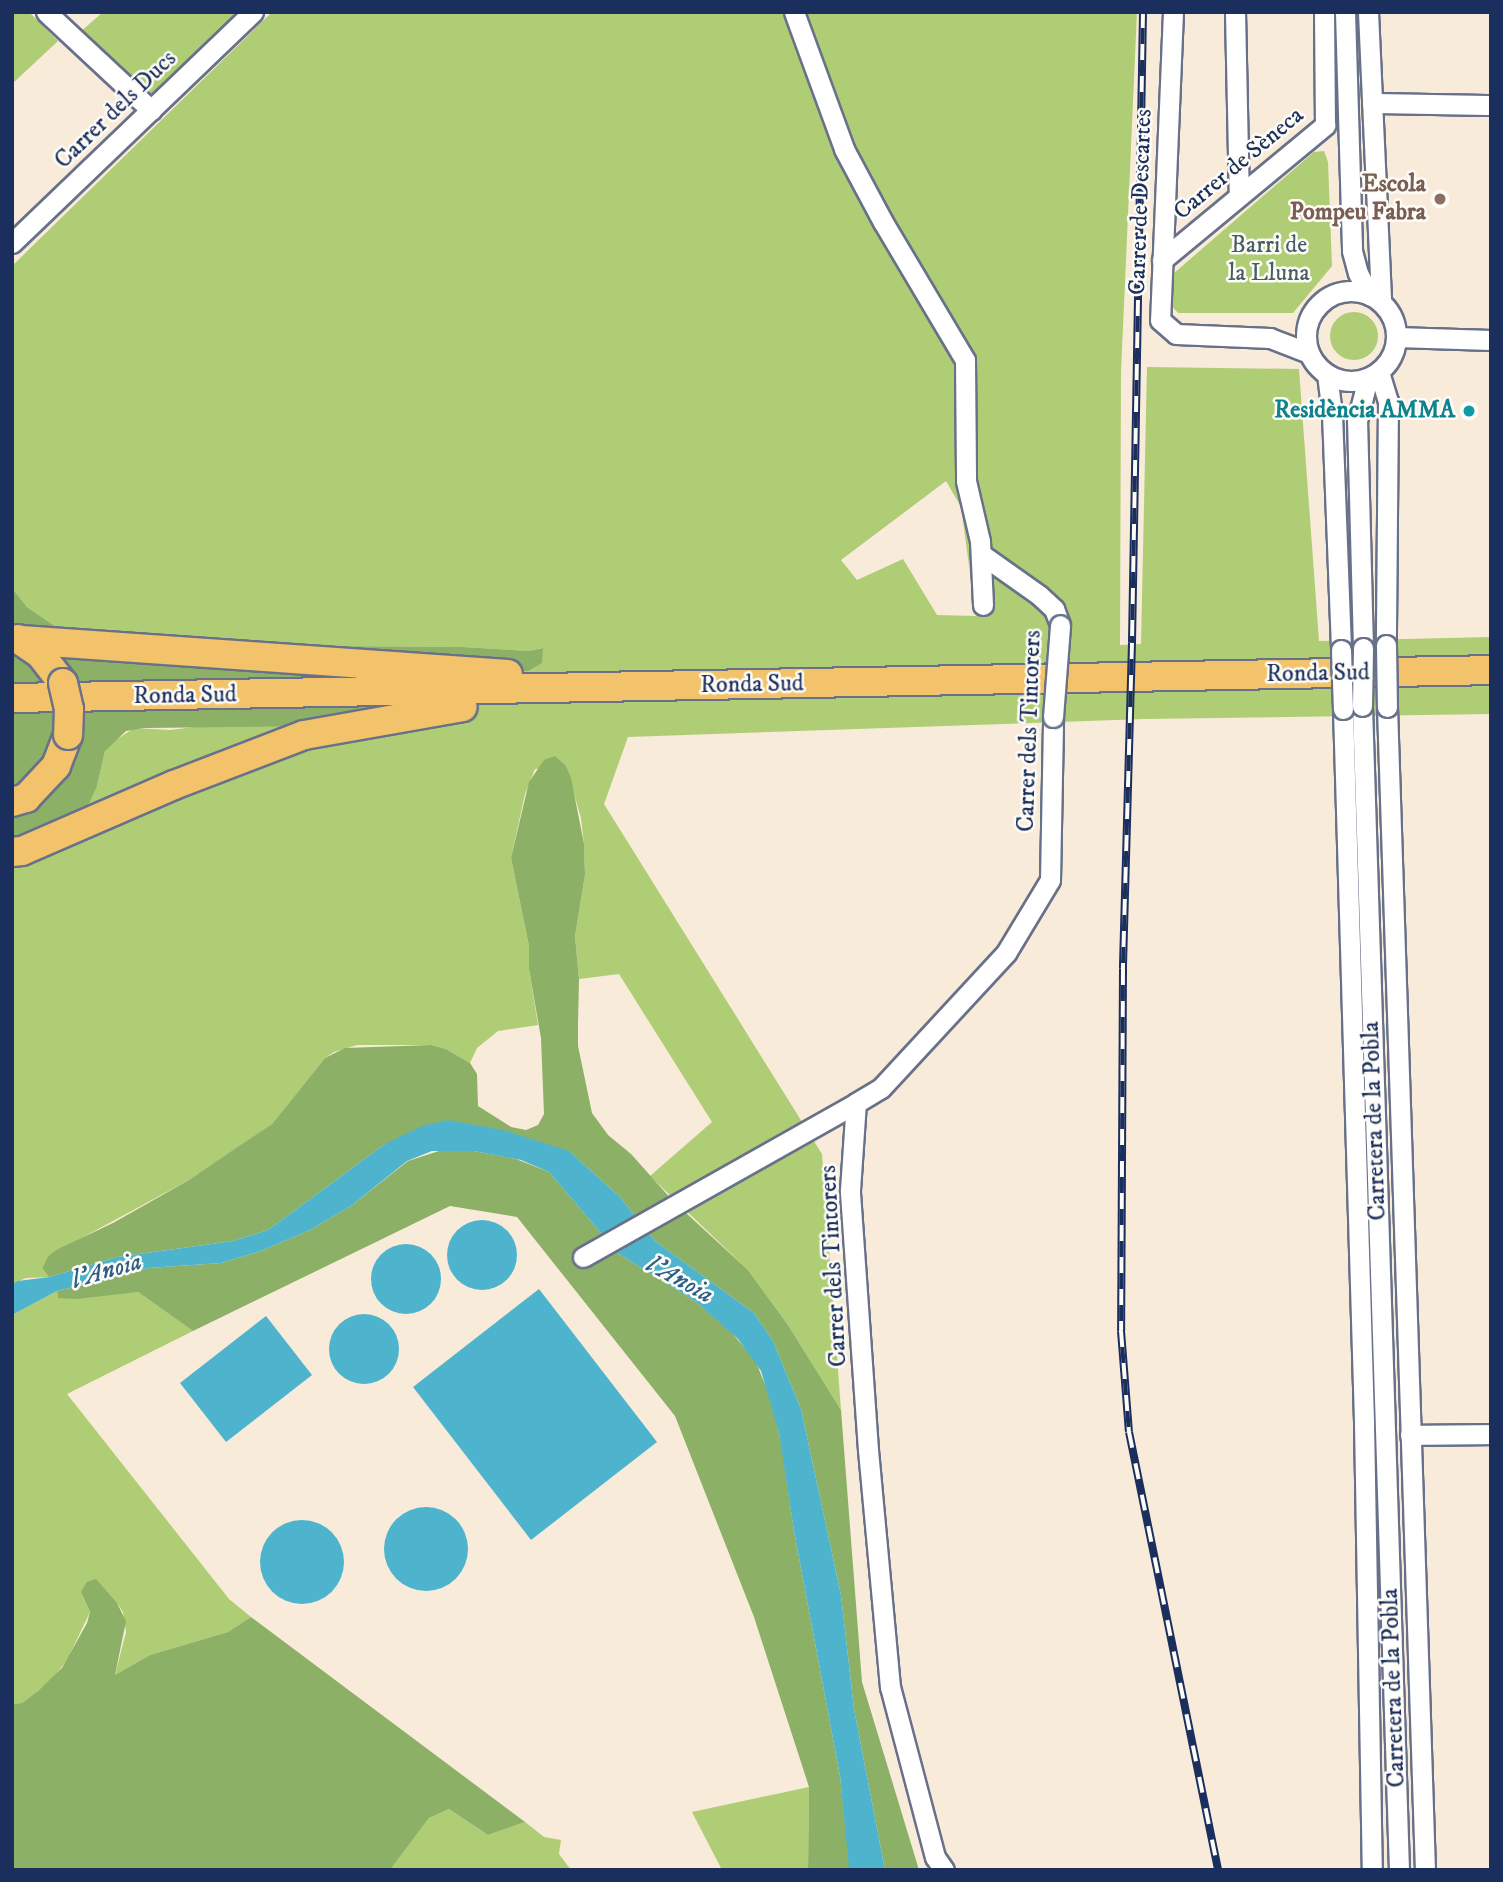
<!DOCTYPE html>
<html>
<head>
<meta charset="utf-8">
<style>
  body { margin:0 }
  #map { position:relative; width:1503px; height:1882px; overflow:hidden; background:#f8ebd9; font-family:"IM FELL DW Pica",serif }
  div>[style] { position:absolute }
  .green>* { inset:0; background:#afcd74 }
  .round { border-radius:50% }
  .forest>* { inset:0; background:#8bb066 }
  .water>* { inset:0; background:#4eb4cd }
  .roads { filter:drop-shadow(2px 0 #687189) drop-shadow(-2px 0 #687189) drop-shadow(0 2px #687189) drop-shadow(0 -2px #687189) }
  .minor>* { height:19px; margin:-9.5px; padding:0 9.5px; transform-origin:9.5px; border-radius:9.5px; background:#fff }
  .minor>.ring { margin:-9.5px; padding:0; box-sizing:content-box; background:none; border:19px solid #fff; border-radius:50% }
  .highway>* { height:28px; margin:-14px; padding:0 14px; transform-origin:14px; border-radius:14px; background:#f2c36a }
  .rail>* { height:8px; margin-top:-4px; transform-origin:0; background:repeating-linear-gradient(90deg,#fdfcf7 0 16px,#1b2f5e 0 32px); box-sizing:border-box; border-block:2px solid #1b2f5e }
  .bridges { filter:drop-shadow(2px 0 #687189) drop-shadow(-2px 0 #687189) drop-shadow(0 2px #687189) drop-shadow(0 -2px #687189) }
  .minor-bridge>* { height:19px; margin:-9.5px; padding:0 9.5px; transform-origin:9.5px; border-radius:9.5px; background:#fff }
  .highway-bridge>* { height:28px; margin:-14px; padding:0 14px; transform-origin:14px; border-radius:14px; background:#f2c36a }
  .dots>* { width:19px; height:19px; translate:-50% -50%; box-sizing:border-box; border:4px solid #fdfcf7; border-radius:50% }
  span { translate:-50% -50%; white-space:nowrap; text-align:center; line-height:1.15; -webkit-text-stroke:5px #fdfcf7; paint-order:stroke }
  .street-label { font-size:24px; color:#1b2f5e }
  .education-label { font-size:24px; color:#785e54; font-weight:700 }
  .right { translate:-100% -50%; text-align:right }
  .park-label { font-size:24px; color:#475e65 }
  .culture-label { font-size:24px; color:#0d838f; font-weight:700 }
  .water-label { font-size:26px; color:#2d5e85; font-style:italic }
  .frame { position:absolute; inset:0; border:14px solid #1b2f5e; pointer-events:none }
</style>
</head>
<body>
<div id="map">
  <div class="green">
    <div style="clip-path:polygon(12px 12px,29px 12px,58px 41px,12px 84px)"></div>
    <div style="clip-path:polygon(103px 12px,242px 12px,155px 97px,141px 91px,79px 33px)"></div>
    <div style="clip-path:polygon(evenodd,272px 12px,1137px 12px,1121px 372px,1120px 645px,1141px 644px,1147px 367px,1299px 369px,1319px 641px,1491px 637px,1491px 714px,1144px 719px,628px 737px,604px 804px,822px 1154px,841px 1410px,788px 1325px,748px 1270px,650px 1176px,712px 1122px,619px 974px,579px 979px,575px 936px,585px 875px,584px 844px,581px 818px,566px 766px,535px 769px,525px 794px,511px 858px,529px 946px,529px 969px,538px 1025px,498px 1031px,477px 1048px,470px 1063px,446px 1049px,431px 1045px,357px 1045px,334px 1052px,325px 1058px,272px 1124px,244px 1144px,189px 1180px,48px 1256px,42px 1268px,49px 1277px,26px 1278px,12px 1284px,12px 860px,97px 786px,105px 751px,110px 744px,134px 728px,170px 730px,383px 704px,542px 663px,542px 648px,529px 651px,463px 647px,336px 646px,217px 653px,65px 633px,27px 607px,12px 588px,12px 266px,272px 12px,946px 481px,961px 507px,976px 616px,937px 615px,903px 559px,857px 580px,841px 560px,946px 481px)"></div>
    <div style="clip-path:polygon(1324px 151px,1328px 162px,1332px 266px,1293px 313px,1178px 313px,1171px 305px,1173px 274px,1314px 152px)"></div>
    <div class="round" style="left:1330px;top:312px;width:48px;height:48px"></div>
    <div style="clip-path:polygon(57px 1291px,58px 1298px,138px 1292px,193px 1331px,67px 1394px,229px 1599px,251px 1617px,228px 1632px,150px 1655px,115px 1675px,126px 1632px,123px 1612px,117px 1603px,81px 1592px,90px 1612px,67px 1660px,55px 1676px,38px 1691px,22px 1703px,12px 1704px,12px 1315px)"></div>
    <div style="clip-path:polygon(809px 1787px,808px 1870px,722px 1870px,692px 1812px)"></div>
    <div style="clip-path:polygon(449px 1809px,488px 1835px,525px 1822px,544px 1837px,561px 1840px,559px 1854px,571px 1870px,390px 1870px,429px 1818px)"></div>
  </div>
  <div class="forest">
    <div style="clip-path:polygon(12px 588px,27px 607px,65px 633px,217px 653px,336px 646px,463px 647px,529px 651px,543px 648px,542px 663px,528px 671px,438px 672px,359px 718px,316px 726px,144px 728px,126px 731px,105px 751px,97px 786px,85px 812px,12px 860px)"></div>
    <div style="clip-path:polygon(555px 756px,566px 766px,571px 778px,584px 844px,585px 875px,575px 936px,579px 979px,578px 1024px,578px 1046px,592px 1113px,608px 1135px,631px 1154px,673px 1201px,748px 1270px,788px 1325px,841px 1410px,862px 1682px,919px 1870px,885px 1870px,854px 1709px,841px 1595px,801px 1409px,773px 1341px,754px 1313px,655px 1241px,620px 1197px,569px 1151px,385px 1144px,268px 1230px,233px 1241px,117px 1257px,49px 1277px,42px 1268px,48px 1256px,58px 1249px,113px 1223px,189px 1180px,272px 1124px,325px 1058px,345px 1048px,431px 1045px,446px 1049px,470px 1063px,477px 1074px,478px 1106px,511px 1127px,526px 1130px,538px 1125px,544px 1114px,541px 1038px,529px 969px,529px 946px,511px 858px,529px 782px,544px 760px)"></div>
    <div style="clip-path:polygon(442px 1150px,474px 1151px,516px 1159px,549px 1172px,619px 1254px,695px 1301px,731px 1332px,755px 1360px,771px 1399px,781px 1442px,794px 1531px,840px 1776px,850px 1870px,808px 1870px,809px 1787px,754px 1617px,675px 1416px,517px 1217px,450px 1206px,193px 1331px,138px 1292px,77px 1299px,58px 1298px,57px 1291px,149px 1268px,221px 1263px,261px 1251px,310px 1230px,351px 1206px,408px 1161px)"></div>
    <div style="clip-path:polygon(96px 1579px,117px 1603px,126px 1621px,115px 1675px,150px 1655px,228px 1632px,251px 1617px,525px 1822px,488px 1835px,449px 1809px,429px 1818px,390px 1870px,12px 1870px,12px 1704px,22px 1703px,38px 1691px,62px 1668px,87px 1623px,90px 1612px,81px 1592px,87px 1582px)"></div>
  </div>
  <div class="water">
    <div style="clip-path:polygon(448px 1120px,503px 1130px,569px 1151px,620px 1197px,655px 1241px,754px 1313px,773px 1341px,801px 1409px,841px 1595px,854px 1709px,885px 1870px,849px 1868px,840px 1776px,794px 1531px,779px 1433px,761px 1371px,738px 1339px,695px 1301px,619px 1254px,549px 1172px,521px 1160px,474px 1151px,432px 1151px,407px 1161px,351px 1206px,310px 1230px,261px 1251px,221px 1263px,149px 1268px,57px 1291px,12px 1315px,12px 1284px,18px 1281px,49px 1277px,117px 1257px,233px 1241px,268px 1230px,385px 1144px,422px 1126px)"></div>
    <div class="round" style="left:447px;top:1220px;width:70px;height:70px"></div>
    <div class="round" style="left:371px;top:1244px;width:70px;height:70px"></div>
    <div style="clip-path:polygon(539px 1289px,657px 1442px,531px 1540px,413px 1387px)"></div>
    <div class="round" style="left:329px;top:1314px;width:70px;height:70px"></div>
    <div style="clip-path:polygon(266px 1316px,312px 1375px,226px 1442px,180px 1383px)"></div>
    <div class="round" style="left:384px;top:1507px;width:84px;height:84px"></div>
    <div class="round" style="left:260px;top:1520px;width:84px;height:84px"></div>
  </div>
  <div class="roads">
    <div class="minor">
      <div style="left:46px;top:12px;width:144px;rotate:43deg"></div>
      <div style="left:794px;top:12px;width:146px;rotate:69.9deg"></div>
      <div style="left:844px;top:149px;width:83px;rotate:61.9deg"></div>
      <div style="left:883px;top:222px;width:161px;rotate:59.3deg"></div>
      <div style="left:965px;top:360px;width:121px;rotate:89.5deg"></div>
      <div style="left:966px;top:481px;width:62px;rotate:76.9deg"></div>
      <div style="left:980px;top:541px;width:64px;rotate:87.3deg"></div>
      <div style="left:1173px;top:12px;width:308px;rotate:92.4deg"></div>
      <div style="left:1160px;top:320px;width:21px;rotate:41deg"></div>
      <div style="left:1176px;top:334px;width:94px;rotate:2.4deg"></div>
      <div style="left:1270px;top:338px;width:42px;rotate:21deg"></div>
      <div style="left:1235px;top:12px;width:184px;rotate:88.8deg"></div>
      <div style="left:1345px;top:12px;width:239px;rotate:88.3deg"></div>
      <div style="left:1352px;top:251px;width:23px;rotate:75deg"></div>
      <div style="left:1358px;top:273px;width:25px;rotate:63deg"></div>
      <div style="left:1368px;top:12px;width:290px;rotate:87.4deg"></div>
      <div style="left:1372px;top:103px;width:119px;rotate:1deg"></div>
      <div style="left:12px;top:243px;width:334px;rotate:-43.8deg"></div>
      <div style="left:1162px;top:260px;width:212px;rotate:-39.6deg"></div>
      <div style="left:1325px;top:125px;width:113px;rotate:-90.5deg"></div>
      <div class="ring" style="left:1306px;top:291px;width:71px;height:71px"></div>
      <div style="left:1396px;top:337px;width:95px;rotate:1.8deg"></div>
      <div style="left:1379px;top:372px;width:30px;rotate:73deg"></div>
      <div style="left:1388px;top:401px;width:244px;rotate:90.5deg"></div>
      <div style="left:1327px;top:374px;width:40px;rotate:82.9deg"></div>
      <div style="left:1332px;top:414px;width:236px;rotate:87.8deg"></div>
      <div style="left:981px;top:554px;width:71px;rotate:35.3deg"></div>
      <div style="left:1039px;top:595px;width:21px;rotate:43deg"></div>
      <div style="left:1054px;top:609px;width:17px;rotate:69deg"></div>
      <div style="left:1363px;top:648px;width:227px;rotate:-91.5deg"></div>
      <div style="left:1357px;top:421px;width:44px;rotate:-75.7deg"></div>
      <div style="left:1362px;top:706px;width:1165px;rotate:88.18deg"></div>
      <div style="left:1387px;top:707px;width:1164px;rotate:88.13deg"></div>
      <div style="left:1343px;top:709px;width:713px;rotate:88.31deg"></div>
      <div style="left:1364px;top:1422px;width:448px;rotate:89deg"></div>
      <div style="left:583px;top:1257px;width:313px;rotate:-29.4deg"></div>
      <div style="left:1410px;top:1435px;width:81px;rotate:-0.7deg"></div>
      <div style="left:944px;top:1870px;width:16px;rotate:-125deg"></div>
      <div style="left:935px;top:1857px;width:176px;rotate:-104.8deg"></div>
      <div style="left:890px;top:1687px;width:238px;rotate:-95.3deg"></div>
      <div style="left:868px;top:1450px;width:261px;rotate:-94deg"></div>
      <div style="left:850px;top:1190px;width:87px;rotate:-86.1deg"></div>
      <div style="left:856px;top:1103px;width:29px;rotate:-31deg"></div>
      <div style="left:881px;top:1088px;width:184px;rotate:-47.2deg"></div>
      <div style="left:1006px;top:953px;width:85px;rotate:-58.9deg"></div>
      <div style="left:1050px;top:880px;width:163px;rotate:-88.9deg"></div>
    </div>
    <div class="highway">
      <div style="left:18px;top:639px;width:27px;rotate:34deg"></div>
      <div style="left:40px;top:654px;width:37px;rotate:52deg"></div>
      <div style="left:21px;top:640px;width:488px;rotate:4deg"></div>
      <div style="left:12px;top:698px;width:1479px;rotate:-1.08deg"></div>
      <div style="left:12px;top:802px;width:15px;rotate:-16deg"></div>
      <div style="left:26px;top:798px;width:44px;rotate:-46.8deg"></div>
      <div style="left:56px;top:766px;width:33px;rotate:-69deg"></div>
      <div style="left:12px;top:852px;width:10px;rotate:-6deg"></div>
      <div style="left:22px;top:851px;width:166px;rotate:-23.5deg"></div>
      <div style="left:174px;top:785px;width:139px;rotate:-21deg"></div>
      <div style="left:304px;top:735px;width:161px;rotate:-10deg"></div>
    </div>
  </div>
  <div class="rail">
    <div style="left:1143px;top:12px;width:631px;rotate:91deg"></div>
    <div style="left:1132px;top:643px;width:326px;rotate:91.6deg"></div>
    <div style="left:1123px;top:969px;width:362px;rotate:90.3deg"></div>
    <div style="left:1121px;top:1331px;width:101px;rotate:85.5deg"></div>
    <div style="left:1129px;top:1432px;width:447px;rotate:78.5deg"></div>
  </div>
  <div class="bridges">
    <div class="minor-bridge">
      <div style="left:1386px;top:645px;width:62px;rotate:89.1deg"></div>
      <div style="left:1341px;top:650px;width:59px;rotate:88.1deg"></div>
      <div style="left:1362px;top:706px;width:58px;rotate:-89deg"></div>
      <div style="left:1053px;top:717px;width:92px;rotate:-85.6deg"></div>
    </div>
    <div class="highway-bridge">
      <div style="left:63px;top:683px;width:27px;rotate:77deg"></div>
      <div style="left:69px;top:709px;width:26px;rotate:92deg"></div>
    </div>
  </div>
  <div class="dots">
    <div style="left:1440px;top:199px;background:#8d6e63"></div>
    <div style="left:1469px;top:411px;background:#0f9aa8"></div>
  </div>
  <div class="street-label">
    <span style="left:116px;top:110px;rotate:-44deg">Carrer dels Ducs</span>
    <span style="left:1239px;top:164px;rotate:-40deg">Carrer de Sèneca</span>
    <span style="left:1141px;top:202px;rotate:-88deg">Carrer de Descartes</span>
    <span style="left:1318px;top:674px;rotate:-1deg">Ronda Sud</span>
    <span style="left:752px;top:685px;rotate:-1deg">Ronda Sud</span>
    <span style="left:185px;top:696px;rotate:-1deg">Ronda Sud</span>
    <span style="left:1030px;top:731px;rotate:-88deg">Carrer dels Tintorers</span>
    <span style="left:1375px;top:1121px;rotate:-92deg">Carretera de la Pobla</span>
    <span style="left:834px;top:1266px;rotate:-93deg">Carrer dels Tintorers</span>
    <span style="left:1394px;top:1688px;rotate:-92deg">Carretera de la Pobla</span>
  </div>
  <div class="education-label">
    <span class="right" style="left:1426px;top:199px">Escola<br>Pompeu Fabra</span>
  </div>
  <div class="park-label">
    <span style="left:1269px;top:260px">Barri de<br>la Lluna</span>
  </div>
  <div class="culture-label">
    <span class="right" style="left:1455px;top:411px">Residència AMMA</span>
  </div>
  <div class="water-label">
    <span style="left:107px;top:1271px;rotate:-16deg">l'Anoia</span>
    <span style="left:680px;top:1280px;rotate:29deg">l'Anoia</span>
  </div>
  <div class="frame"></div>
</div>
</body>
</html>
